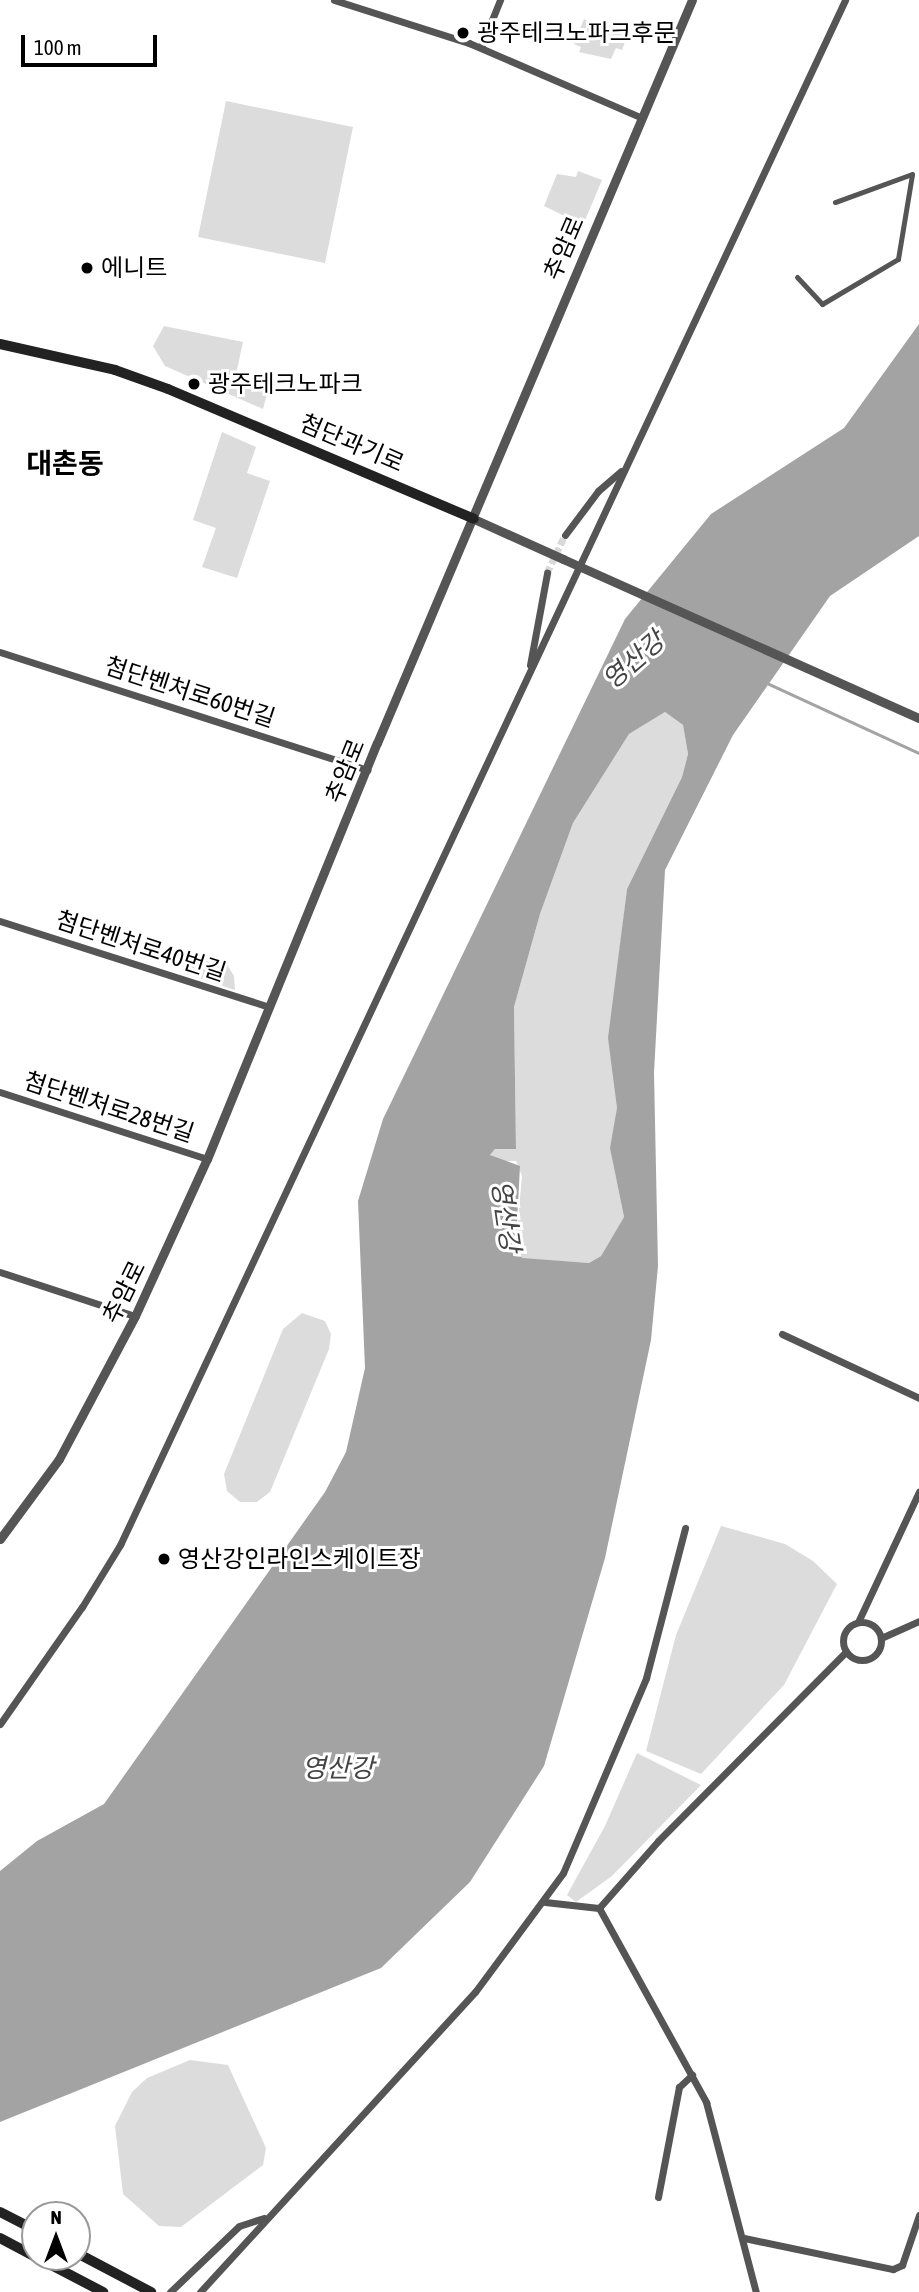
<!DOCTYPE html>
<html>
<head>
<meta charset="utf-8">
<style>
  body { margin:0 }
  #map { position:relative; width:919px; height:2292px; overflow:hidden; background:#fff; font-family:"Asap Condensed","Noto Sans KR",sans-serif }
  div>[style] { position:absolute }
  .green>* { inset:0; background:#dcdcdc }
  .water>* { inset:0; background:#a3a3a3 }
  .stream>* { height:2.5px; margin:-1.25px; padding:0 1.25px; transform-origin:1.25px; border-radius:1.25px; background:#a3a3a3 }
  .minor-tunnel>* { height:7px; margin-top:-3.5px; transform-origin:0; background:repeating-linear-gradient(90deg,#d9d9d9 0 7px,transparent 0 10.5px) }
  .pedestrian>* { height:5px; margin:-2.5px; padding:0 2.5px; transform-origin:2.5px; border-radius:2.5px; background:#555 }
  .minor>* { height:7px; margin:-3.5px; padding:0 3.5px; transform-origin:3.5px; border-radius:3.5px; background:#555 }
  .minor>.ring { margin:-3.5px; padding:0; box-sizing:content-box; background:none; border:7px solid #555; border-radius:50% }
  .tertiary>* { height:9px; margin:-4.5px; padding:0 4.5px; transform-origin:4.5px; border-radius:4.5px; background:#555 }
  .secondary>* { height:10px; margin:-5px; padding:0 5px; transform-origin:5px; border-radius:5px; background:#222 }
  .tertiary-bridge>* { height:9px; margin:-4.5px; padding:0 4.5px; transform-origin:4.5px; border-radius:4.5px; background:#555 }
  .dots>* { width:19px; height:19px; translate:-50% -50%; box-sizing:border-box; border:4px solid #fff; border-radius:50% }
  span { translate:-50% -50%; white-space:nowrap; text-align:center; line-height:1.15; -webkit-text-stroke:6px #fff; paint-order:stroke }
  .poi-label { font-size:24px; color:#000 }
  .left { translate:0 -50%; text-align:left }
  .street-label { font-size:24px; color:#000 }
  .water-label { font-size:26px; color:#444; font-style:italic }
  .quarter-label { font-size:28px; color:#000; font-weight:700 }
  .north { position:absolute; left:21px; top:2201px; width:70px; height:70px; box-sizing:border-box; background:#fff; border:2px solid #999; border-radius:50%; rotate:0deg; font-size:19px; font-weight:700; line-height:28px; text-align:center; color:#000 }
  .north::after { content:''; display:block; margin:auto; width:24px; height:32px; background:#000; clip-path:polygon(50% 0,100% 100%,50% 72%,0 100%) }
  .scale { position:absolute; left:21px; top:35px; width:136px; height:32px; box-sizing:border-box; border:4px solid #000; border-top:0; padding-left:9px; font-size:21px; line-height:24px; white-space:nowrap; color:#000; -webkit-text-stroke:5px #fff; paint-order:stroke }
</style>
</head>
<body>
<div id="map">
  <div class="green">
    <div style="clip-path:polygon(584px 19px,627px 37px,622px 50px,616px 48px,611px 59px,579px 52px,581px 47px,574px 44px)"></div>
    <div style="clip-path:polygon(226px 101px,353px 127px,325px 263px,198px 237px)"></div>
    <div style="clip-path:polygon(578px 171px,602px 180px,583px 225px,544px 206px,557px 174px,576px 177px)"></div>
    <div style="clip-path:polygon(164px 326px,243px 342px,234px 383px,268px 390px,263px 409px,165px 366px,153px 346px)"></div>
    <div style="clip-path:polygon(222px 432px,256px 447px,247px 473px,270px 481px,237px 578px,202px 567px,216px 528px,193px 520px)"></div>
    <div style="clip-path:polygon(665px 712px,683px 725px,688px 754px,682px 777px,627px 889px,612px 1014px,617px 1108px,613px 1162px,624px 1217px,601px 1256px,589px 1263px,522px 1259px,516px 1242px,522px 1176px,516px 1161px,495px 1161px,490px 1155px,495px 1149px,516px 1149px,514px 1007px,540px 914px,573px 823px,629px 734px)"></div>
    <div style="clip-path:polygon(190px 952px,226px 963px,234px 976px,235px 990px,183px 973px)"></div>
    <div style="clip-path:polygon(302px 1313px,325px 1321px,331px 1334px,329px 1349px,270px 1492px,257px 1502px,240px 1502px,227px 1491px,224px 1474px,283px 1329px)"></div>
    <div style="clip-path:polygon(721px 1526px,785px 1544px,813px 1561px,837px 1584px,784px 1685px,701px 1774px,646px 1751px,676px 1635px)"></div>
    <div style="clip-path:polygon(637px 1753px,701px 1785px,612px 1876px,576px 1902px,567px 1895px,605px 1826px)"></div>
    <div style="clip-path:polygon(190px 2060px,228px 2065px,266px 2148px,263px 2165px,181px 2227px,159px 2226px,123px 2194px,115px 2126px,132px 2092px,147px 2078px)"></div>
  </div>
  <div class="water">
    <div style="clip-path:polygon(evenodd,919px 324px,919px 536px,830px 596px,733px 735px,665px 870px,654px 1073px,658px 1266px,651px 1340px,605px 1558px,544px 1766px,470px 1882px,381px 1968px,0 2122px,0 1871px,37px 1841px,104px 1804px,325px 1492px,346px 1452px,365px 1368px,358px 1201px,383px 1119px,625px 619px,711px 514px,844px 428px,919px 324px,665px 712px,683px 725px,688px 754px,682px 777px,627px 889px,608px 1038px,617px 1108px,610px 1148px,624px 1217px,601px 1256px,589px 1263px,522px 1258px,516px 1242px,520px 1166px,490px 1155px,495px 1149px,516px 1149px,514px 1007px,540px 914px,573px 823px,629px 734px,665px 712px)"></div>
  </div>
  <div class="stream">
    <div style="left:769px;top:684px;width:165px;rotate:24.7deg"></div>
  </div>
  <div class="minor-tunnel">
    <div style="left:547px;top:573px;width:42px;rotate:-64.7deg"></div>
  </div>
  <div class="pedestrian">
    <div style="left:797px;top:277px;width:37px;rotate:47deg"></div>
    <div style="left:822px;top:304px;width:88px;rotate:-30.6deg"></div>
    <div style="left:898px;top:259px;width:86px;rotate:-80.6deg"></div>
    <div style="left:912px;top:174px;width:82px;rotate:160deg"></div>
  </div>
  <div class="minor">
    <div style="left:334px;top:0;width:142px;rotate:17.7deg"></div>
    <div style="left:469px;top:43px;width:186px;rotate:23.4deg"></div>
    <div style="left:481px;top:47px;width:51px;rotate:-68deg"></div>
    <div style="left:565px;top:535px;width:55px;rotate:-53.1deg"></div>
    <div style="left:598px;top:491px;width:30px;rotate:-41deg"></div>
    <div style="left:0;top:652px;width:386px;rotate:17.8deg"></div>
    <div style="left:530px;top:665px;width:94px;rotate:-79.5deg"></div>
    <div style="left:0;top:921px;width:283px;rotate:17.7deg"></div>
    <div style="left:0;top:1092px;width:218px;rotate:17.9deg"></div>
    <div style="left:0;top:1272px;width:142px;rotate:18.1deg"></div>
    <div style="left:782px;top:1334px;width:151px;rotate:25deg"></div>
    <div class="ring" style="left:843px;top:1622px;width:31px;height:31px"></div>
    <div style="left:858px;top:1622px;width:144px;rotate:-64.9deg"></div>
    <div style="left:881px;top:1638px;width:42px;rotate:-24.1deg"></div>
    <div style="left:0;top:1724px;width:143px;rotate:-55deg"></div>
    <div style="left:82px;top:1607px;width:73px;rotate:-58.5deg"></div>
    <div style="left:120px;top:1545px;width:1707px;rotate:-64.86deg"></div>
    <div style="left:545px;top:1902px;width:54px;rotate:6.3deg"></div>
    <div style="left:599px;top:1908px;width:89px;rotate:-48.6deg"></div>
    <div style="left:658px;top:1841px;width:267px;rotate:-45.2deg"></div>
    <div style="left:599px;top:1908px;width:222px;rotate:61.1deg"></div>
    <div style="left:706px;top:2102px;width:196px;rotate:75.3deg"></div>
    <div style="left:658px;top:2197px;width:112px;rotate:-79.2deg"></div>
    <div style="left:679px;top:2087px;width:18px;rotate:-43deg"></div>
    <div style="left:744px;top:2238px;width:152px;rotate:11.8deg"></div>
    <div style="left:893px;top:2269px;width:10px;rotate:-24deg"></div>
    <div style="left:902px;top:2265px;width:53px;rotate:-71.2deg"></div>
    <div style="left:170px;top:2292px;width:95px;rotate:-43.7deg"></div>
    <div style="left:239px;top:2226px;width:26px;rotate:-18deg"></div>
    <div style="left:200px;top:2292px;width:407px;rotate:-47.5deg"></div>
    <div style="left:475px;top:1992px;width:148px;rotate:-53.5deg"></div>
    <div style="left:563px;top:1873px;width:212px;rotate:-66.9deg"></div>
    <div style="left:646px;top:1678px;width:155px;rotate:-75.4deg"></div>
  </div>
  <div class="tertiary">
    <div style="left:474px;top:519px;width:98px;rotate:24.2deg"></div>
    <div style="left:0;top:1539px;width:99px;rotate:-53.6deg"></div>
    <div style="left:59px;top:1459px;width:162px;rotate:-62deg"></div>
    <div style="left:135px;top:1316px;width:173px;rotate:-65.4deg"></div>
    <div style="left:207px;top:1159px;width:449px;rotate:-67.8deg"></div>
    <div style="left:377px;top:743px;width:807px;rotate:-67.03deg"></div>
  </div>
  <div class="secondary">
    <div style="left:0;top:344px;width:118px;rotate:12.7deg"></div>
    <div style="left:115px;top:370px;width:56px;rotate:19.7deg"></div>
    <div style="left:168px;top:389px;width:332px;rotate:23deg"></div>
    <div style="left:0;top:2212px;width:39px;rotate:27deg"></div>
    <div style="left:0;top:2238px;width:40px;rotate:28deg"></div>
    <div style="left:77px;top:2253px;width:84px;rotate:27.8deg"></div>
    <div style="left:36px;top:2257px;width:76px;rotate:27.6deg"></div>
  </div>
  <div class="tertiary-bridge">
    <div style="left:563px;top:559px;width:390px;rotate:24.1deg"></div>
  </div>
  <div class="dots">
    <div style="left:463px;top:33px;background:#000"></div>
    <div style="left:87px;top:268px;background:#000"></div>
    <div style="left:194px;top:384px;background:#000"></div>
    <div style="left:164px;top:1559px;background:#000"></div>
  </div>
  <div class="poi-label">
    <span class="left" style="left:477px;top:33px">광주테크노파크후문</span>
    <span class="left" style="left:101px;top:268px">에니트</span>
    <span class="left" style="left:208px;top:384px">광주테크노파크</span>
    <span class="left" style="left:178px;top:1559px">영산강인라인스케이트장</span>
  </div>
  <div class="street-label">
    <span style="left:564px;top:248px;rotate:-67deg">추암로</span>
    <span style="left:352px;top:443px;rotate:23deg">첨단과기로</span>
    <span style="left:190px;top:692px;rotate:18deg">첨단벤처로60번길</span>
    <span style="left:345px;top:771px;rotate:-68deg">추암로</span>
    <span style="left:141px;top:946px;rotate:18deg">첨단벤처로40번길</span>
    <span style="left:109px;top:1107px;rotate:18deg">첨단벤처로28번길</span>
    <span style="left:124px;top:1292px;rotate:-64deg">추암로</span>
  </div>
  <div class="water-label">
    <span style="left:634px;top:661px;rotate:-41deg">영산강</span>
    <span style="left:505px;top:1216px;rotate:82deg">영산강</span>
    <span style="left:338px;top:1769px">영산강</span>
  </div>
  <div class="quarter-label">
    <span style="left:65px;top:463px">대촌동</span>
  </div>
  <div class="north">N</div>
  <div class="scale">100 m</div>
</div>
</body>
</html>
